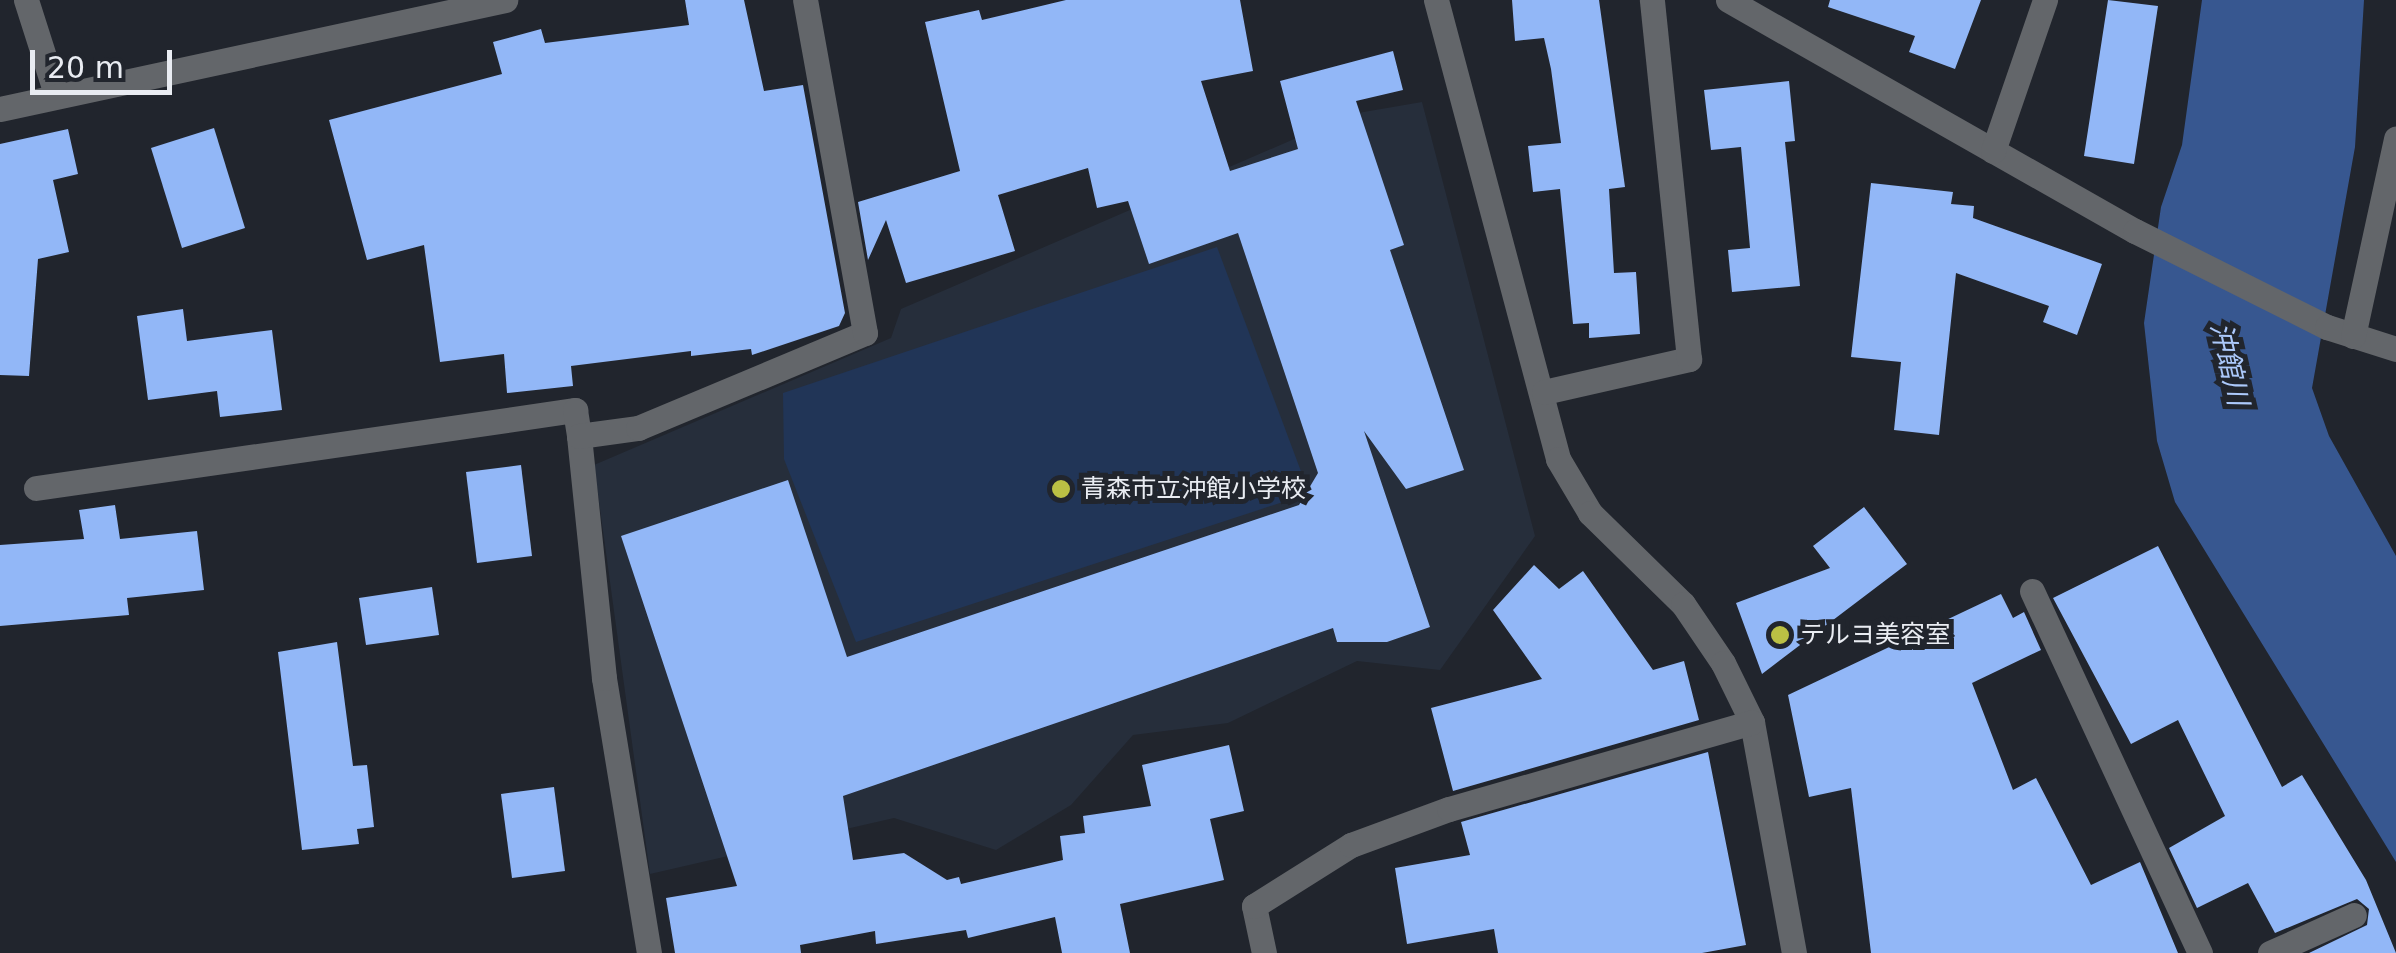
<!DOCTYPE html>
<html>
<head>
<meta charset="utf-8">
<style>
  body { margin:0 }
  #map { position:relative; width:2396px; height:953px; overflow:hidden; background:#21252d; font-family:"DejaVu Sans","Noto Sans JP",sans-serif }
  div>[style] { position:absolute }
  .built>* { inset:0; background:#262e3b }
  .green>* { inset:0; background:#213557 }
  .water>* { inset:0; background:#375790 }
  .building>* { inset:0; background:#92b7f7 }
  .minor>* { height:25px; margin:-12.5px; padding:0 12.5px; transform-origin:12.5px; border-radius:12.5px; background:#63666a }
  .dots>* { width:28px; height:28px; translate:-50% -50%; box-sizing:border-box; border:5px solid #21252d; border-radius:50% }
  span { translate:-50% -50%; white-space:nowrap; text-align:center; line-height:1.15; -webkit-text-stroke:10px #21252d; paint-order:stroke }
  .poi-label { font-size:25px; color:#e9ecf2 }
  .left { translate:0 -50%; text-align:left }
  .water-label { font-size:28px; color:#acc9fb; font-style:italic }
  .scale { position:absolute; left:30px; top:50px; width:142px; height:45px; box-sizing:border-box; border:5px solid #e9ecf2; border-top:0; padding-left:12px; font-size:30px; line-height:35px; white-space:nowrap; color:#e9ecf2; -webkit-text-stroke:8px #21252d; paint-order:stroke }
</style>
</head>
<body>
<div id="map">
  <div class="built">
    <div style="clip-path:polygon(1422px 102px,1535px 536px,1440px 670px,1357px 661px,1228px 723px,1133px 735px,1071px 805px,996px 850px,894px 818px,650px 874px,594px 465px,891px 338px,901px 309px,1352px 114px)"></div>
  </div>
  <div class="green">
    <div style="clip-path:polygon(1217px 247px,1302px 474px,1286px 501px,856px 642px,784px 459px,783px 393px)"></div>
  </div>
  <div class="water">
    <div style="clip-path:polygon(2202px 0,2364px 0,2355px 147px,2312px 388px,2329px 436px,2396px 556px,2396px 862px,2175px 502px,2157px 441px,2144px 323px,2161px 207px,2182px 145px)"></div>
  </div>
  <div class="building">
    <div style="clip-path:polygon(685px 0,744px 0,764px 91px,803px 85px,845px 313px,839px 326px,752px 355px,751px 349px,691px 356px,691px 351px,571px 366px,573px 386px,507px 393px,504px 354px,440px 362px,424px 245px,367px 260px,329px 120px,502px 74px,493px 42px,541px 29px,545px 43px,689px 25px)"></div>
    <div style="clip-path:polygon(1066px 0,1240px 0,1253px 71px,1201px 81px,1230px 171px,1298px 149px,1280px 81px,1393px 51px,1403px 90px,1356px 101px,1404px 245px,1390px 250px,1464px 470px,1406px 489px,1364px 431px,1430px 627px,1387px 642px,1337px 642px,1333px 628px,843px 796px,853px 860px,904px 853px,947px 880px,959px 877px,961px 884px,1063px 860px,1060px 836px,1085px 833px,1083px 816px,1151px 806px,1142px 765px,1229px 745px,1244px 811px,1210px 819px,1224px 880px,1120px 904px,1130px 953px,1062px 953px,1055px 917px,968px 938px,966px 930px,876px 944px,875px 931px,800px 945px,801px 953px,675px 953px,666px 898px,737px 886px,621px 536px,788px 480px,847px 657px,1299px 505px,1318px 473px,1238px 233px,1149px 264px,1128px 201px,1097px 208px,1088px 168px,998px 195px,1015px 251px,906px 283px,886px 220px,868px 260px,858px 202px,960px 171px,925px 22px,979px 10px,982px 20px)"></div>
    <div style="clip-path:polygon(1512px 0,1599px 0,1625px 187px,1609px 189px,1614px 273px,1636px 272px,1640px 334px,1589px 338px,1589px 323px,1573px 324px,1560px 189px,1533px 192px,1528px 146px,1561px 143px,1551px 69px,1544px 38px,1515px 41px)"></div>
    <div style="clip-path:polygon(1830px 0,1981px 0,1955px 69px,1909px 52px,1915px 36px,1828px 7px)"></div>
    <div style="clip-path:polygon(2108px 0,2158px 6px,2134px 164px,2084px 156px)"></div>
    <div style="clip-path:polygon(1789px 81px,1795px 141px,1785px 142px,1800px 286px,1732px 292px,1728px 250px,1750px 248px,1741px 147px,1711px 150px,1704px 90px)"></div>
    <div style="clip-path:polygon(214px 128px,245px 228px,182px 248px,151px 148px)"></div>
    <div style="clip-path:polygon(68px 129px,78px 174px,53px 180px,69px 252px,38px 259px,29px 376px,0 375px,0 144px)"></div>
    <div style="clip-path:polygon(1871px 183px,1953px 192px,1951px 204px,1974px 206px,1973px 218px,2102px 264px,2077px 335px,2043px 322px,2049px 306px,1956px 273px,1939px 435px,1894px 430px,1901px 362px,1851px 357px)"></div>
    <div style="clip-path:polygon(183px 309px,187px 341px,272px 330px,282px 410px,220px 417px,217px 391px,148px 400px,137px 316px)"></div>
    <div style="clip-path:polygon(521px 465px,532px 556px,477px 563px,466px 472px)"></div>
    <div style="clip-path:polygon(115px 505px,120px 539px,197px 531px,204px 590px,127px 598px,129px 615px,0 626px,0 545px,84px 539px,79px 510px)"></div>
    <div style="clip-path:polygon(1864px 507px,1907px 564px,1762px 674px,1736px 603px,1830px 568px,1813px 546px)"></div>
    <div style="clip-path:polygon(2158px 546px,2282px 787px,2302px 775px,2366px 880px,2396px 953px,2309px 953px,2367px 925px,2369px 909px,2357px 899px,2275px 933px,2248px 883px,2197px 908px,2169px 848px,2225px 816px,2178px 720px,2131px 744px,2053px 598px)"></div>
    <div style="clip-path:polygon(1534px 565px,1559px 589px,1583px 571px,1653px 670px,1684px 661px,1699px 720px,1453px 791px,1431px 708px,1542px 679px,1493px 610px)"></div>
    <div style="clip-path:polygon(432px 587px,439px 635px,366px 645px,359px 598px)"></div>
    <div style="clip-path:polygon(2001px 594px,2013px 618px,2024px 612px,2041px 650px,1972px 683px,2013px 790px,2036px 778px,2091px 885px,2140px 862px,2178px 953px,1871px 953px,1851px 788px,1809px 797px,1788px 695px)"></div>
    <div style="clip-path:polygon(337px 642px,353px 766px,367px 765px,374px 827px,357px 829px,359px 844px,302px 850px,278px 652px)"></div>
    <div style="clip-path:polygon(1708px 752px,1746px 945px,1702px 953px,1498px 953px,1494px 929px,1407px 944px,1395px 868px,1470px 855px,1461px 822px)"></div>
    <div style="clip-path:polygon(554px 787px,565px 871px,512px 878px,501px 794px)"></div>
  </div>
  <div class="minor">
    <div style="left:26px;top:0;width:99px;rotate:72.3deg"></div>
    <div style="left:1436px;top:0;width:475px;rotate:75.1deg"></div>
    <div style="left:1558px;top:459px;width:63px;rotate:59.3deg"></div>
    <div style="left:1590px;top:513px;width:130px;rotate:44.4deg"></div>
    <div style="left:1683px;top:604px;width:71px;rotate:55.9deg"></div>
    <div style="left:1723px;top:663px;width:66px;rotate:63.8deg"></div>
    <div style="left:1752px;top:722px;width:235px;rotate:79.7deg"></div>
    <div style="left:1728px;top:0;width:468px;rotate:29.6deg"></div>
    <div style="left:2135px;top:231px;width:215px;rotate:26.6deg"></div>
    <div style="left:2327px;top:327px;width:72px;rotate:17.7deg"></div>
    <div style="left:0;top:109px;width:517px;rotate:-12.18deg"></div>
    <div style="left:1993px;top:151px;width:160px;rotate:-71deg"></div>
    <div style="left:2353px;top:336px;width:202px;rotate:-77.7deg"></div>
    <div style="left:1544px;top:392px;width:149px;rotate:-12.8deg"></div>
    <div style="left:1689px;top:359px;width:361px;rotate:-95.9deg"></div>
    <div style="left:36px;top:488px;width:545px;rotate:-8.23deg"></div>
    <div style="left:575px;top:410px;width:26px;rotate:81deg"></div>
    <div style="left:2032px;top:591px;width:399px;rotate:65.1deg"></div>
    <div style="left:649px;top:953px;width:279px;rotate:-99.3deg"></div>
    <div style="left:604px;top:678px;width:243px;rotate:-95.9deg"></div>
    <div style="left:579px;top:436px;width:60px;rotate:-7.7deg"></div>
    <div style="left:638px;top:428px;width:246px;rotate:-22.7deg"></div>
    <div style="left:865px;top:333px;width:338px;rotate:-100.2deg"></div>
    <div style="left:1264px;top:953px;width:48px;rotate:-102deg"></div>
    <div style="left:1254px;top:906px;width:115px;rotate:-32.2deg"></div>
    <div style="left:1351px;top:845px;width:104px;rotate:-20.2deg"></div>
    <div style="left:1449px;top:809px;width:315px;rotate:-16deg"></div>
    <div style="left:2270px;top:953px;width:92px;rotate:-24.3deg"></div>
  </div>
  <div class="dots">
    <div style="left:1061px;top:489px;background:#bbc044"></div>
    <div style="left:1780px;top:635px;background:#bbc044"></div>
  </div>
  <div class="poi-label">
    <span class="left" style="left:1081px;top:489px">青森市立沖館小学校</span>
    <span class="left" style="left:1800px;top:635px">テルヨ美容室</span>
  </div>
  <div class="water-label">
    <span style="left:2229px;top:364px;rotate:77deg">沖館川</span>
  </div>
  <div class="scale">20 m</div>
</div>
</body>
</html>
